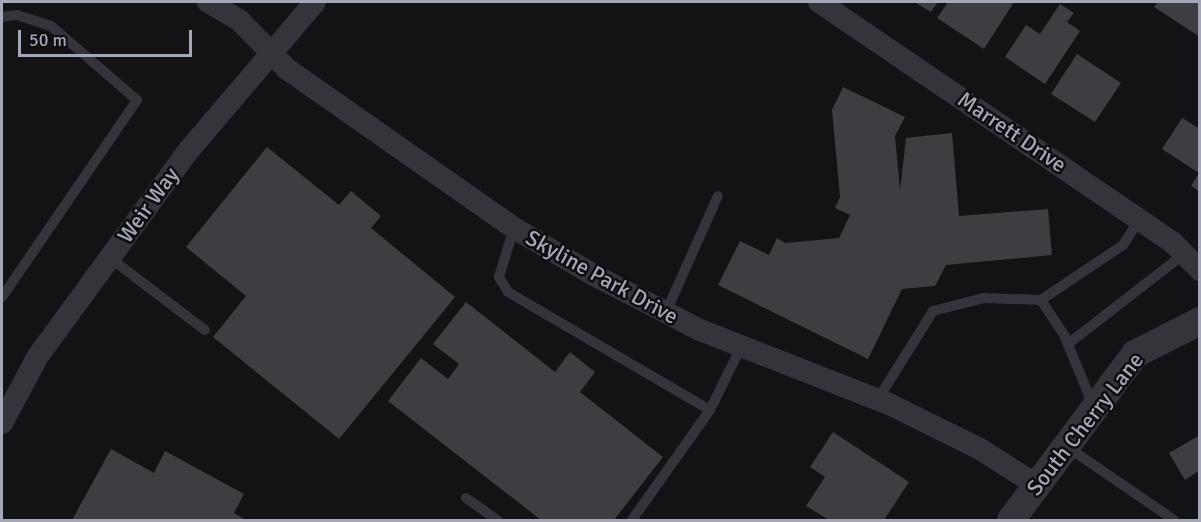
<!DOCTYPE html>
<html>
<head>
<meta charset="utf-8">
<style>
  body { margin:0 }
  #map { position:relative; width:1201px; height:522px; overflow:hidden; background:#131315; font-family:Signika,sans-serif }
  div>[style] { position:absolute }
  .building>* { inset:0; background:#3d3d42 }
  .service>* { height:10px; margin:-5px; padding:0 5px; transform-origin:5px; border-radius:5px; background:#34343a }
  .minor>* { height:22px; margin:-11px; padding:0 11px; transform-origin:11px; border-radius:11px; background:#34343a }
  .tertiary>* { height:28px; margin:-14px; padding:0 14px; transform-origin:14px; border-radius:14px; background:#34343a }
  span { translate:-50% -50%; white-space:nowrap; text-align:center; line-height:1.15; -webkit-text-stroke:5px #0e0e10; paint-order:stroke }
  .street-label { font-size:22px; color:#a4a7b6 }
  .frame { position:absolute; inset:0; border:3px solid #a4a7b6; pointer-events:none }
  .scale { position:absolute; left:18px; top:30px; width:174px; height:27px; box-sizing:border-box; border:3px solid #a4a7b6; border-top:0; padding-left:8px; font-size:18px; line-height:21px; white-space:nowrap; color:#a4a7b6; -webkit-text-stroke:4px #0e0e10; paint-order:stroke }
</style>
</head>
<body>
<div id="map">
  <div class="building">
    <div style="clip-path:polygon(914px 2px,938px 2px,931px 12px)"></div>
    <div style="clip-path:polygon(948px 2px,1014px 2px,984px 49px,937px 18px)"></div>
    <div style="clip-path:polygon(1158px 2px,1200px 2px,1200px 37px,1154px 7px)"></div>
    <div style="clip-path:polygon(1060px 4px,1074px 13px,1067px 22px,1080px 31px,1045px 84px,1005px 57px,1026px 25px,1040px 34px)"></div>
    <div style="clip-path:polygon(1077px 54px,1121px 83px,1095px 122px,1051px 94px)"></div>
    <div style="clip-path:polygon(843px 87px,905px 117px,895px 136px,900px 190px,906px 138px,952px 133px,959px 216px,1048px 209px,1052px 255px,946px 265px,935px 286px,902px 289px,868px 359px,718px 285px,740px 241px,769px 255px,777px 238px,785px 243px,839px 238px,850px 215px,835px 208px,840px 197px,832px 110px)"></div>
    <div style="clip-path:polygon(1182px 118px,1200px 129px,1200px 192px,1191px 186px,1199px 173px,1162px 149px)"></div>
    <div style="clip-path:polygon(267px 147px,339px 205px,351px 191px,381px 216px,371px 228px,455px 297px,339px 439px,213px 337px,246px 296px,186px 247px)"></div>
    <div style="clip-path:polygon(466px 302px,555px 372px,570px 352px,595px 372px,580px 392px,663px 457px,614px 520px,541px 520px,388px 401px,421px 358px,448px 379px,459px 364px,433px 344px)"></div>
    <div style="clip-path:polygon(833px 432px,909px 482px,884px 520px,829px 520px,806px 506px,825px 477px,810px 467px)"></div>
    <div style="clip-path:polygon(1200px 435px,1200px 470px,1185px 480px,1169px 453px)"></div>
    <div style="clip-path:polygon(111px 449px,154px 473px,165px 451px,244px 494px,234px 513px,244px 519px,72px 520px)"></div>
  </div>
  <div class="service">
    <div style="left:2px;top:17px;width:15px;rotate:-8deg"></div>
    <div style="left:17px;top:15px;width:36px;rotate:18deg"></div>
    <div style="left:51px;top:26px;width:113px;rotate:40.7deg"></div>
    <div style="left:137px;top:100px;width:239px;rotate:124.4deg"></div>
    <div style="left:514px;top:228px;width:51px;rotate:107deg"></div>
    <div style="left:499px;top:277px;width:17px;rotate:59deg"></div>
    <div style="left:508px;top:292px;width:234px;rotate:30.3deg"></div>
    <div style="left:110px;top:258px;width:119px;rotate:37.2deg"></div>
    <div style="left:1041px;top:300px;width:42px;rotate:56.7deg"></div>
    <div style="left:1064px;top:335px;width:76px;rotate:67.5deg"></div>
    <div style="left:666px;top:312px;width:127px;rotate:-65.9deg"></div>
    <div style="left:1068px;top:344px;width:147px;rotate:-37.8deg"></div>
    <div style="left:878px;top:399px;width:104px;rotate:-58deg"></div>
    <div style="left:933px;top:311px;width:53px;rotate:-14.3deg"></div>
    <div style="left:984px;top:298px;width:57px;rotate:2deg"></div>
    <div style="left:1041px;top:300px;width:99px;rotate:-33.9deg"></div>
    <div style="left:1123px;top:245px;width:30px;rotate:-57deg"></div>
    <div style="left:1066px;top:446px;width:131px;rotate:34.4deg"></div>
    <div style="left:466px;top:498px;width:39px;rotate:35deg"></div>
    <div style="left:632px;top:520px;width:135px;rotate:-54.7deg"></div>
    <div style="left:710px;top:410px;width:72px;rotate:-63.8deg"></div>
  </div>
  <div class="minor">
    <div style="left:208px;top:2px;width:36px;rotate:30deg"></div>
    <div style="left:239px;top:20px;width:69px;rotate:45.6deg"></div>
    <div style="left:287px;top:69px;width:277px;rotate:35deg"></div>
    <div style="left:514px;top:228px;width:91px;rotate:30.5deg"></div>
    <div style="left:592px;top:274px;width:122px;rotate:27.4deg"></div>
    <div style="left:700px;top:330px;width:205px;rotate:21.4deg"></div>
    <div style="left:891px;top:405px;width:99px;rotate:26.3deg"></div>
    <div style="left:980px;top:449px;width:65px;rotate:32.5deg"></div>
    <div style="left:819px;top:2px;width:428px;rotate:34.2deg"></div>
    <div style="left:1173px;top:243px;width:38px;rotate:45deg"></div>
    <div style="left:2px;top:423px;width:76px;rotate:-61.8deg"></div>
    <div style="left:38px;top:356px;width:255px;rotate:-53.8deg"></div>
    <div style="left:189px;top:150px;width:194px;rotate:-49.6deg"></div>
  </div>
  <div class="tertiary">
    <div style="left:1011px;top:520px;width:207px;rotate:-53.2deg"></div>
    <div style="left:1135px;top:354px;width:73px;rotate:-26.9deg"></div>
  </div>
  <div class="street-label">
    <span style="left:1012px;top:132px;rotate:34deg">Marrett Drive</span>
    <span style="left:148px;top:205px;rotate:-54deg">Weir Way</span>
    <span style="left:602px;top:277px;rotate:29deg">Skyline Park Drive</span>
    <span style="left:1085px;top:424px;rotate:-52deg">South Cherry Lane</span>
  </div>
  <div class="frame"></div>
  <div class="scale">50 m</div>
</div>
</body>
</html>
